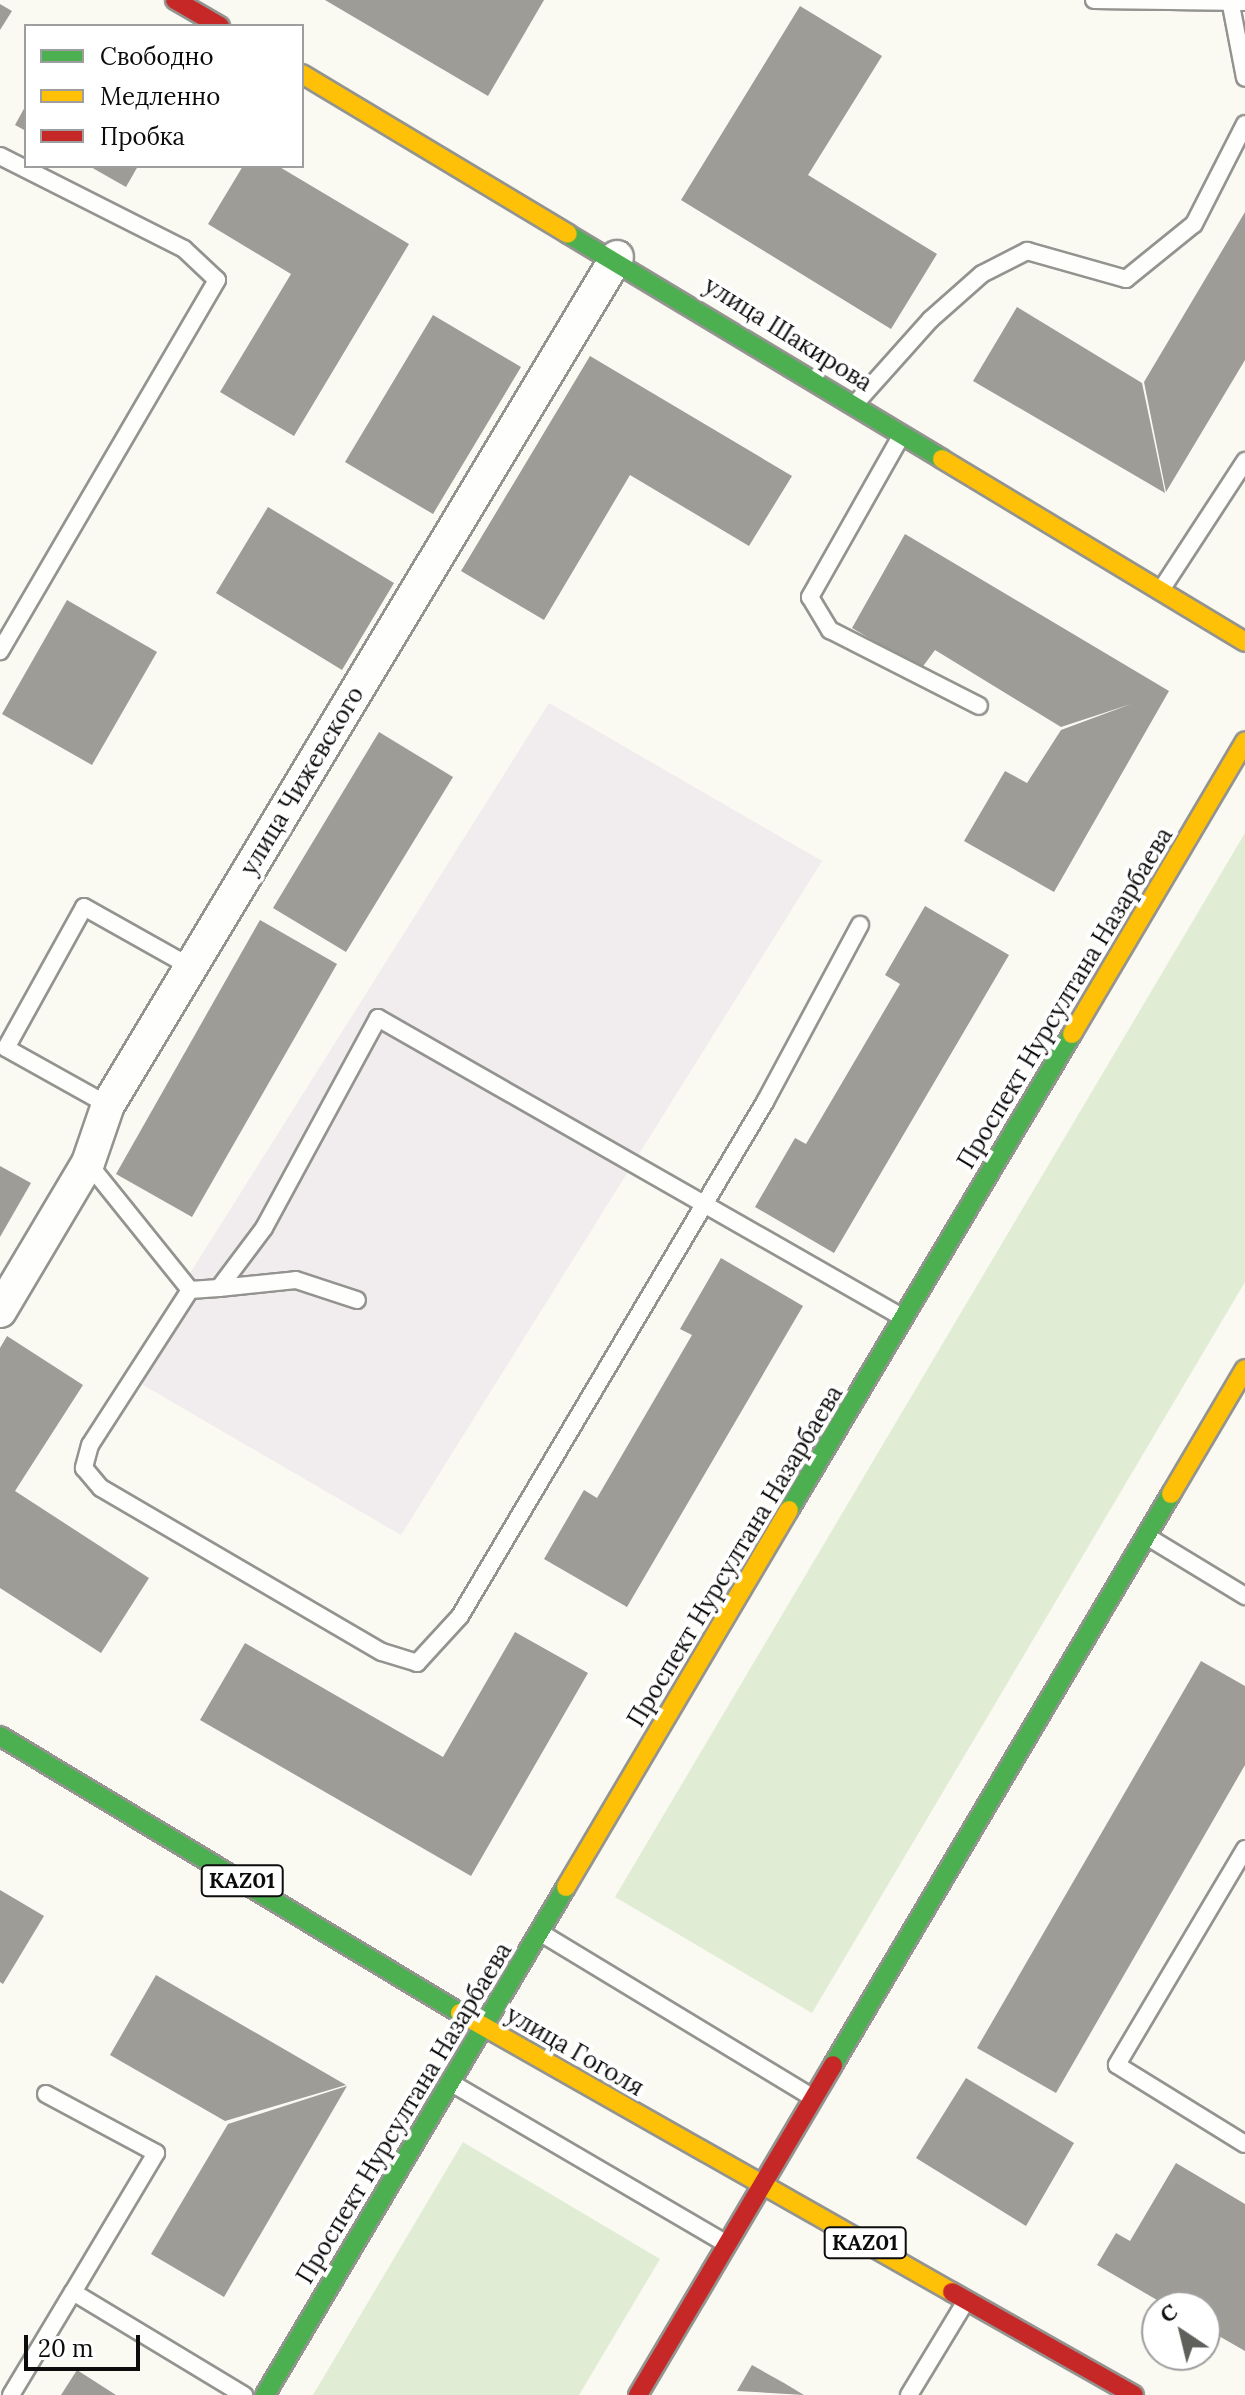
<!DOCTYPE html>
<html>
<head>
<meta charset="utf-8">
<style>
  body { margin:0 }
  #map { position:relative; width:1245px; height:2395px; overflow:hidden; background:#faf9f2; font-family:Lora,serif }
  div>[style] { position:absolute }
  .industrial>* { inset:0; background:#f1ecee }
  .green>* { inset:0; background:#e0edd4 }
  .building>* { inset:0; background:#9d9c97 }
  .roads { filter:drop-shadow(2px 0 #939390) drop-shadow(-2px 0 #939390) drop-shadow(0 2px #939390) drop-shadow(0 -2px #939390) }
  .lane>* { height:16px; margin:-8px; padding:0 8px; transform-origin:8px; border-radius:8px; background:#fefefd }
  .street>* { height:32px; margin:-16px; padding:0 16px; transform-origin:16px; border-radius:16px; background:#fefefd }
  .fast>* { height:18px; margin:-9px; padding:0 9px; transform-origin:9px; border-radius:9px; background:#4caf50 }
  .slow>* { height:18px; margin:-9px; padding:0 9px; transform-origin:9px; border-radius:9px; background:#ffc107 }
  .jam>* { height:18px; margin:-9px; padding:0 9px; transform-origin:9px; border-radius:9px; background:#c62828 }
  span { translate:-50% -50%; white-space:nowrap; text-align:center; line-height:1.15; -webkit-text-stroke:8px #fff; paint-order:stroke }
  .shield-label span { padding:2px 6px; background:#fff; border:2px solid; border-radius:6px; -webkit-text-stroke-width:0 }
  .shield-label { font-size:22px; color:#0c0c0c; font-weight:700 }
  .street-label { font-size:24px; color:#0c0c0c }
  .legend { position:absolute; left:24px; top:24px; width:280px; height:144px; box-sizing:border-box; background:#fff; border:2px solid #9e9e9e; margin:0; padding:10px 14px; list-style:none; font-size:24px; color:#0c0c0c }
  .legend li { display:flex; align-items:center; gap:16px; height:40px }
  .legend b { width:40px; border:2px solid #9e9e9e }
  .north { position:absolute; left:1141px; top:2291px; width:80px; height:80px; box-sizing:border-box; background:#fff; border:2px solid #9e9e9e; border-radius:50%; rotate:325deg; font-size:22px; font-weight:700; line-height:32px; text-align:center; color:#0c0c0c }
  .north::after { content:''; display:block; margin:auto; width:28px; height:36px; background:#5f5f5c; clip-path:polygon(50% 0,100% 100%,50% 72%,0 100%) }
  .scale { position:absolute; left:24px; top:2335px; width:116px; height:36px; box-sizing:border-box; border:4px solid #0c0c0c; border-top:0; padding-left:10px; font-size:24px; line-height:28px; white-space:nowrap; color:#0c0c0c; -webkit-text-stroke:6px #fff; paint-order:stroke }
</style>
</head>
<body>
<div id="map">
  <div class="industrial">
    <div style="clip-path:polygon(549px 703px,822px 861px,401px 1535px,126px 1375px)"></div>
  </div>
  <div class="green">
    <div style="clip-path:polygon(1245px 833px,1245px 1282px,812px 2013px,615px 1897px)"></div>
    <div style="clip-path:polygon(463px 2142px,660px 2259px,579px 2395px,313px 2395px)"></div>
  </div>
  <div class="building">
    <div style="clip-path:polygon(325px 0,544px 0,488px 96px)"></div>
    <div style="clip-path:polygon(0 4px,12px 11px,0 30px)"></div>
    <div style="clip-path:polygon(800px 6px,882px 56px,808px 175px,937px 254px,891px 329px,681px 200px)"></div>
    <div style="clip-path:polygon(26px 105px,26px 131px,15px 125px)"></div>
    <div style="clip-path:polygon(89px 166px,138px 166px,126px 187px)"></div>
    <div style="clip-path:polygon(243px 166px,278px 166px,409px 244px,294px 436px,220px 392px,291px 274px,208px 224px)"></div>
    <div style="clip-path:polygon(1245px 212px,1245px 360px,1166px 492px,1144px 382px)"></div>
    <div style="clip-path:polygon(1017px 307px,1142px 383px,1165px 493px,973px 381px)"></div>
    <div style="clip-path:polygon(433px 315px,521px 367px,433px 514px,345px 462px)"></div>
    <div style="clip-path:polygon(590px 356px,792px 476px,749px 546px,630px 475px,544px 620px,461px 571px)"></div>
    <div style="clip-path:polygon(268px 507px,394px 583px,342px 670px,216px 593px)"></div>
    <div style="clip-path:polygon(905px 534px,1169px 691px,1054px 892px,964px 841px,1005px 771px,1027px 783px,1061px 730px,1131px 704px,1061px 727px,935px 650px,921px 669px,852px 628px)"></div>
    <div style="clip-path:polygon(67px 600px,157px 652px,92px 765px,2px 714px)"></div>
    <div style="clip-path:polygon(379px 732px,453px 777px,346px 952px,273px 908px)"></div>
    <div style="clip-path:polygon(925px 906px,1009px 955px,834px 1253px,755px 1207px,795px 1138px,806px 1144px,900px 984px,885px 975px)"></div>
    <div style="clip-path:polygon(260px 920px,337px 964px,192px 1217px,116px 1174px)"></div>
    <div style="clip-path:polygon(0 1166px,31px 1183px,0 1237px)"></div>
    <div style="clip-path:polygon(721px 1258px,803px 1306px,627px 1607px,544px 1559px,584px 1490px,597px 1498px,692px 1335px,680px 1329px)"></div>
    <div style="clip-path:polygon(7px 1336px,83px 1385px,15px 1491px,149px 1578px,101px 1653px,0 1588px,0 1348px)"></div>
    <div style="clip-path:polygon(515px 1632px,588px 1673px,471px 1876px,200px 1720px,245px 1643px,443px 1757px)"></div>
    <div style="clip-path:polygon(1201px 1661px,1245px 1686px,1245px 1765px,1056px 2093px,977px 2048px)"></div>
    <div style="clip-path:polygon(0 1890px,44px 1916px,3px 1984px,0 1982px)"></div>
    <div style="clip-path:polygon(156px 1975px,346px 2085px,225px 2121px,110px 2055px)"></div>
    <div style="clip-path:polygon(966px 2078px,1074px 2143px,1026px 2226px,916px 2158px)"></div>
    <div style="clip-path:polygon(347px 2086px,224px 2297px,151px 2254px,228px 2124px)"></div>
    <div style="clip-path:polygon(1176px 2163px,1245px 2204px,1245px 2351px,1205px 2328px,1205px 2307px,1169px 2307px,1097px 2265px,1116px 2233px,1130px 2241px)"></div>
    <div style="clip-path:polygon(752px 2365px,784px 2383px,804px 2395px,737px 2391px)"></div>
    <div style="clip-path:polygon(77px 2370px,116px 2395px,61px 2395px)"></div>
  </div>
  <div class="roads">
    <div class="lane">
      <div style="left:1094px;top:0;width:151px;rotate:0.8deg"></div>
      <div style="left:1231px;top:5px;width:74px;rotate:79.1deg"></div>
      <div style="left:0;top:156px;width:206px;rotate:26.8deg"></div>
      <div style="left:184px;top:249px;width:45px;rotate:43.2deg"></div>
      <div style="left:217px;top:280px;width:430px;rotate:120.3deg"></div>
      <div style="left:855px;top:404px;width:113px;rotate:-48.2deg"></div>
      <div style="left:930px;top:320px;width:69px;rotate:-41.5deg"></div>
      <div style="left:982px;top:274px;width:51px;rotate:-27.1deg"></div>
      <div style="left:1027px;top:251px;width:103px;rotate:15.8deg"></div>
      <div style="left:1126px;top:279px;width:87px;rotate:-39deg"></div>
      <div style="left:1194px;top:224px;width:112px;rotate:-63deg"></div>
      <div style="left:900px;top:438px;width:183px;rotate:119.5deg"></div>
      <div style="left:810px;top:597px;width:39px;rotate:59deg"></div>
      <div style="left:830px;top:630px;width:167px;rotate:27deg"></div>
      <div style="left:1161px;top:590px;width:154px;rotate:-56.9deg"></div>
      <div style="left:108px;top:1105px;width:117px;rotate:-150.8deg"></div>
      <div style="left:6px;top:1048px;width:161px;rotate:-61deg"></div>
      <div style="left:84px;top:907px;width:123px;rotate:29.3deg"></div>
      <div style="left:88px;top:1163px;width:163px;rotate:51.2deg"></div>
      <div style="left:190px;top:1290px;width:184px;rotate:122.8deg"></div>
      <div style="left:90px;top:1445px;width:24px;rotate:105deg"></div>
      <div style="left:84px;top:1468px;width:26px;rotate:50deg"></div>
      <div style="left:101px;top:1488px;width:325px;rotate:30.3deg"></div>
      <div style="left:382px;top:1652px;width:37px;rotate:17deg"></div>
      <div style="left:417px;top:1663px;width:64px;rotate:-47.5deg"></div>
      <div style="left:460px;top:1616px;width:598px;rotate:-59.32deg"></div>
      <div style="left:765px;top:1102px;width:201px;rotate:-61.8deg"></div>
      <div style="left:219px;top:1288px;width:77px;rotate:-5.9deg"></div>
      <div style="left:296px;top:1280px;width:64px;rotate:18.2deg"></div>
      <div style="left:190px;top:1290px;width:29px;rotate:-4deg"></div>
      <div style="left:219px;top:1288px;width:75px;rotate:-53.1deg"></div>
      <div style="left:264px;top:1228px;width:239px;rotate:-61.5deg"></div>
      <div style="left:378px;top:1018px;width:603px;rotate:29.71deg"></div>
      <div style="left:1148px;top:1537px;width:114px;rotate:31.3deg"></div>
      <div style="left:1245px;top:1849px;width:251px;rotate:120.7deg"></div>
      <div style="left:1117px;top:2065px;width:150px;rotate:31.7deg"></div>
      <div style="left:541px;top:1933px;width:317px;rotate:31.2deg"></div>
      <div style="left:453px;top:2084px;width:317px;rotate:30.3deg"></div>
      <div style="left:46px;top:2094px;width:125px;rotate:28.2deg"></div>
      <div style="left:156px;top:2153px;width:162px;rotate:120.8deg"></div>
      <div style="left:11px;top:2395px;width:120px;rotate:-59deg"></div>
      <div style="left:73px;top:2292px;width:200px;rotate:31.1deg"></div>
      <div style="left:909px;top:2395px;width:110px;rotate:-58.8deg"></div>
    </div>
    <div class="street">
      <div style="left:0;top:1311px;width:172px;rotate:-59.3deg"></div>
      <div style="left:88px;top:1163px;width:61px;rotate:-71deg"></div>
      <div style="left:108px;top:1105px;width:989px;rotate:-59.03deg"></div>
    </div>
    <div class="fast">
      <div style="left:568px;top:234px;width:436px;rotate:31deg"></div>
      <div style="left:789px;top:1510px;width:554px;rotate:-59.27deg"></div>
      <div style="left:0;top:1736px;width:537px;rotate:31.06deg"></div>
      <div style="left:833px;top:2065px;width:664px;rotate:-59.38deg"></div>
      <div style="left:265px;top:2395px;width:590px;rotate:-59.35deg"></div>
    </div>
    <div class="slow">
      <div style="left:302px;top:74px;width:310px;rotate:31deg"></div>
      <div style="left:942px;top:459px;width:354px;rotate:31.1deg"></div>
      <div style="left:1072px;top:1034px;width:340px;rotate:-59.4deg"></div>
      <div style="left:1171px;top:1494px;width:145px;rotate:-59.4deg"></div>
      <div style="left:566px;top:1887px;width:438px;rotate:-59.4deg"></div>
      <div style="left:460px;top:2013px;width:566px;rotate:29.56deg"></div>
    </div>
    <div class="jam">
      <div style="left:175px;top:0;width:52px;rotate:30deg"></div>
      <div style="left:952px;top:2292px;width:209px;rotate:29.5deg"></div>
      <div style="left:638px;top:2395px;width:383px;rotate:-59.4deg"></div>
    </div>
  </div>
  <div class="shield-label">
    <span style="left:242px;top:1881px">KАZ01</span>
    <span style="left:865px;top:2243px">KАZ01</span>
  </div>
  <div class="street-label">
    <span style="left:788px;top:334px;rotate:32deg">улица Шакирова</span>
    <span style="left:302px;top:781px;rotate:-59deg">улица Чижевского</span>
    <span style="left:1065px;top:998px;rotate:-59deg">Проспект Нурсултана Назарбаева</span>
    <span style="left:735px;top:1556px;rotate:-59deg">Проспект Нурсултана Назарбаева</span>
    <span style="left:575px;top:2051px;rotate:30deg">улица Гоголя</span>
    <span style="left:404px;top:2113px;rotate:-59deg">Проспект Нурсултана Назарбаева</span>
  </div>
  <ul class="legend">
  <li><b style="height:10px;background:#4caf50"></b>Свободно</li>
  <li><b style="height:10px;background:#ffc107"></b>Медленно</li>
  <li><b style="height:10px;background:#c62828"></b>Пробка</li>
  </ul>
  <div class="north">С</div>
  <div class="scale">20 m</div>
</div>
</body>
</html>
